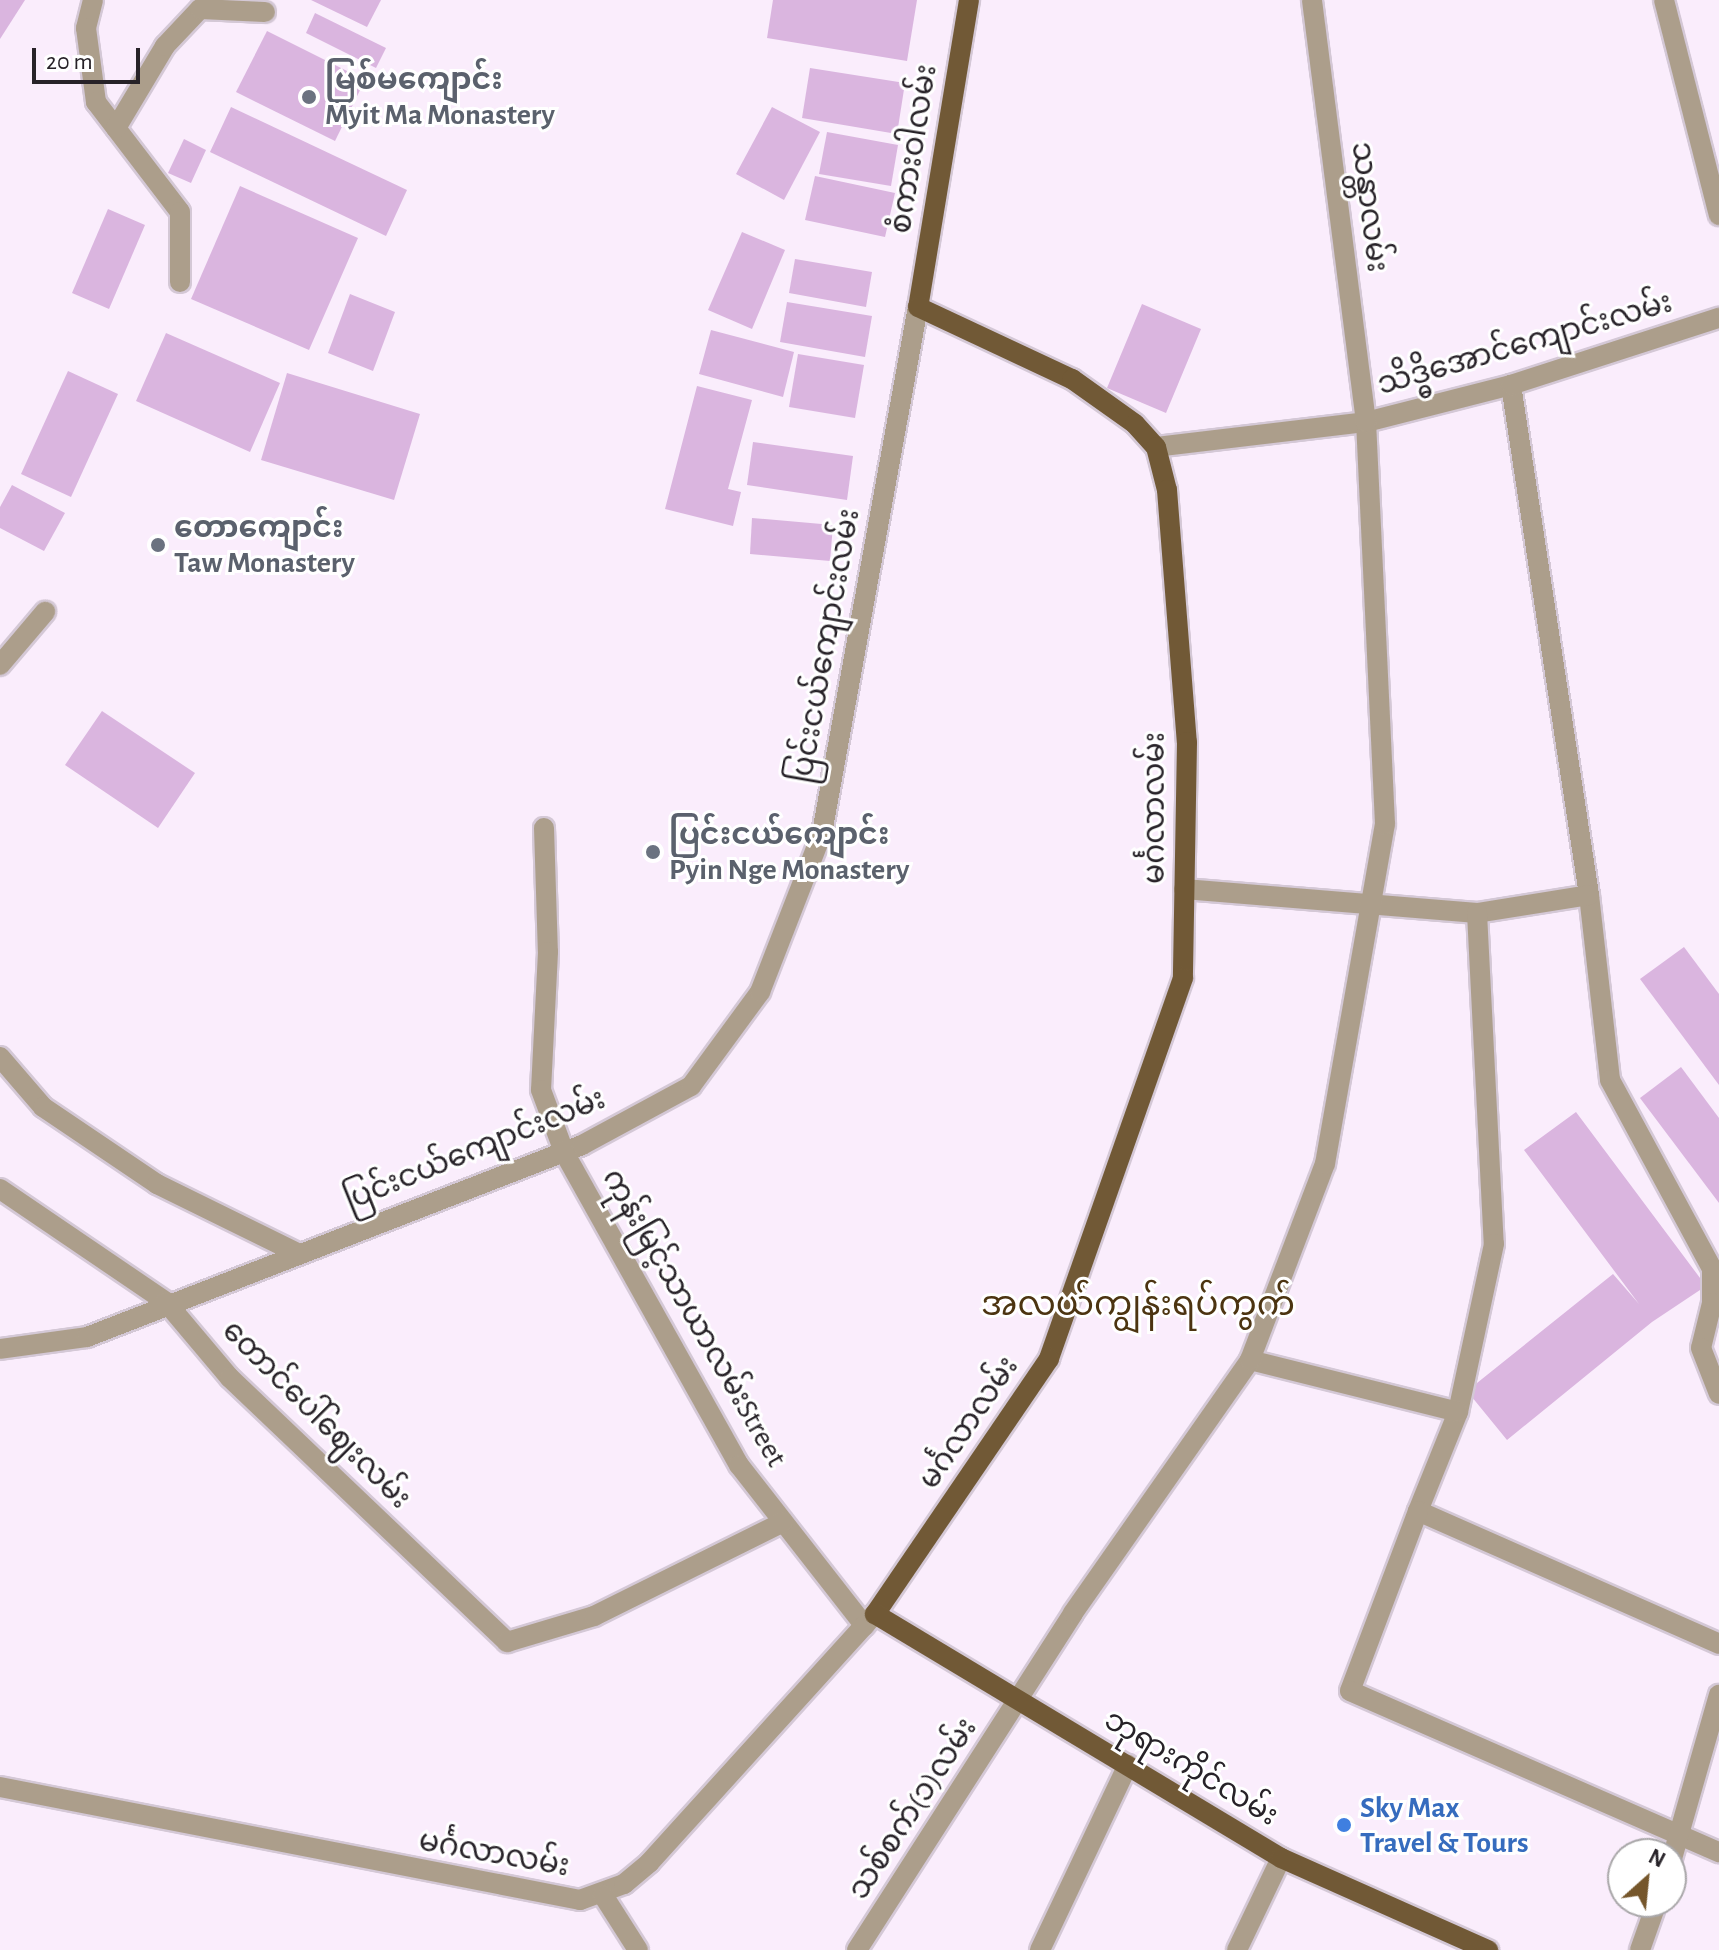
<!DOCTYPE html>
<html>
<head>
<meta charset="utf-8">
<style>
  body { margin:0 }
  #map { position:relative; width:1719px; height:1950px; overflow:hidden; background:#faedfc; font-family:"Alegreya Sans","Noto Sans Myanmar",sans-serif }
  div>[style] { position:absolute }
  .building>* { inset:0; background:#dab5df }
  .roads { filter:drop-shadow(2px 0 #d4c8d6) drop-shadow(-2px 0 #d4c8d6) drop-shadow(0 2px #d4c8d6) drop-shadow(0 -2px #d4c8d6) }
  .minor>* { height:20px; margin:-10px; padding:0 10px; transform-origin:10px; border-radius:10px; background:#ac9e8b }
  .major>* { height:20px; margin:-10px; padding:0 10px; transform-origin:10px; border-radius:10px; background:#715936 }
  .dots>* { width:22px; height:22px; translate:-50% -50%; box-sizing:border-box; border:4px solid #fff; border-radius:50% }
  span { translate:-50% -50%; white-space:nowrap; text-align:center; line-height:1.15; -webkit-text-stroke:6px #fff; paint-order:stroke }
  .worship-label { font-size:30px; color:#5b616d; font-weight:700 }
  .left { translate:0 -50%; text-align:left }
  .street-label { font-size:30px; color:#272228 }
  .shop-label { font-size:30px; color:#366cbe; font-weight:700 }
  .quarter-label { font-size:34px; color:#4c3411 }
  .north { position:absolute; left:1607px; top:1838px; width:80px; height:80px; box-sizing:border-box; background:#fff; border:2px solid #a9a7a9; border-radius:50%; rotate:27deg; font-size:22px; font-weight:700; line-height:32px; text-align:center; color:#272228 }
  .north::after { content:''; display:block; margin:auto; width:28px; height:36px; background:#75562b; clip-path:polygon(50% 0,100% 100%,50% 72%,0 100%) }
  .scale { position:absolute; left:32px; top:48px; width:108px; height:36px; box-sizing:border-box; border:4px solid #272228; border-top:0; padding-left:10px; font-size:24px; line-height:28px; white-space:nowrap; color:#272228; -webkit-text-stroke:6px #fff; paint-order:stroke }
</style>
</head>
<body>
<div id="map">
  <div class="building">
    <div style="clip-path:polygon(0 0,25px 0,0 39px)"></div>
    <div style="clip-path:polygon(311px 0,381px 0,367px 27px)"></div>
    <div style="clip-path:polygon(773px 0,917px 0,907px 61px,767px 38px)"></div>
    <div style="clip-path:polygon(315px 13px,386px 48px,376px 68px,306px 33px)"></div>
    <div style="clip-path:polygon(267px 31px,365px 80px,335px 141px,236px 92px)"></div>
    <div style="clip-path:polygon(810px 68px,905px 83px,897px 134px,802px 118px)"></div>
    <div style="clip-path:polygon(231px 107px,407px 190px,386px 236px,210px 152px)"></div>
    <div style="clip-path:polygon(772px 107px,820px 132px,784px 200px,736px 174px)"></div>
    <div style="clip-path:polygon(827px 132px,898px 145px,891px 186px,819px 174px)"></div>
    <div style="clip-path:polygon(184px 139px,206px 150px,191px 183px,168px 173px)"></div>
    <div style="clip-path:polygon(815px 176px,895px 193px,885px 237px,805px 220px)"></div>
    <div style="clip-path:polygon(240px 186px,358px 238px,309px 350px,191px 299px)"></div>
    <div style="clip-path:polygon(108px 209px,145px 225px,109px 309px,72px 293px)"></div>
    <div style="clip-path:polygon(742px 232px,785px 250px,752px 329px,708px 310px)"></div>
    <div style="clip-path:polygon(795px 259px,872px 272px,866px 307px,789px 293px)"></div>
    <div style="clip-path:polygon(350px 294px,395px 312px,373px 371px,328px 353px)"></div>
    <div style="clip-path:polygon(787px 302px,872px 316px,865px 357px,780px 342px)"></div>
    <div style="clip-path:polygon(1142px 304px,1201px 329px,1166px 413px,1107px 388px)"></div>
    <div style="clip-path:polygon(711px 330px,794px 352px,783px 397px,699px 374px)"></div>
    <div style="clip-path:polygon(166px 333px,280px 383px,250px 452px,136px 401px)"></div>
    <div style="clip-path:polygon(798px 354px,864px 365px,855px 418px,789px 407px)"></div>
    <div style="clip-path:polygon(68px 371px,118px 394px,71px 497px,21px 474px)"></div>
    <div style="clip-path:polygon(287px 373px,420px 414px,394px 500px,261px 460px)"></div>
    <div style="clip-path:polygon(697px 386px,752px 400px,728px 489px,741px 492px,733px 526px,665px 509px)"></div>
    <div style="clip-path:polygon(753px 442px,853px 456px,847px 500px,747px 485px)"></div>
    <div style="clip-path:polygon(12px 485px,65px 513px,44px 551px,0 528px,0 507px)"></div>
    <div style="clip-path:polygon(752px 518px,833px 525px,830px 561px,750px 554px)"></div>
    <div style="clip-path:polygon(102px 711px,195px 773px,158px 828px,65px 765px)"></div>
    <div style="clip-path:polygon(1684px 947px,1719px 994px,1719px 1085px,1640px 979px)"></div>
    <div style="clip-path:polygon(1681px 1067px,1719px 1118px,1719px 1203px,1640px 1098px)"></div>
    <div style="clip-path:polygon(1576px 1112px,1706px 1286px,1652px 1322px,1507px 1440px,1467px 1391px,1613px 1274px,1639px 1304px,1524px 1150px)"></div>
  </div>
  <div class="roads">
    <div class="minor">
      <div style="left:93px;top:0;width:29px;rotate:104deg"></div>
      <div style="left:86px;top:28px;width:75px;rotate:82.3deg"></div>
      <div style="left:96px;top:102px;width:138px;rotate:52.6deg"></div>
      <div style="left:180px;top:212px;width:70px;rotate:90deg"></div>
      <div style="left:1664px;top:0;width:222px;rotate:75.7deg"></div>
      <div style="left:116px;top:128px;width:96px;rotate:-59.1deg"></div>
      <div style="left:165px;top:46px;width:51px;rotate:-46.6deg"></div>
      <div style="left:200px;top:9px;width:65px;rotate:2.6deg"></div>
      <div style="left:1511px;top:385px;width:516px;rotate:81.3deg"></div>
      <div style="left:1589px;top:895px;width:186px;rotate:83.5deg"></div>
      <div style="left:1610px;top:1080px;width:215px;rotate:61.6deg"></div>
      <div style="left:1712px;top:1269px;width:34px;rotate:90deg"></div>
      <div style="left:1712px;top:1303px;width:46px;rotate:103.7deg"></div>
      <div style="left:1701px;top:1348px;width:49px;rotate:68.6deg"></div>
      <div style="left:1156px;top:447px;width:211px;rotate:-6.8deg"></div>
      <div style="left:1366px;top:422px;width:150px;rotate:-14.3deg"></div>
      <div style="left:1511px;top:385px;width:219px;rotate:-17.9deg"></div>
      <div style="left:0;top:665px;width:70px;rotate:-49.7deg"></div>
      <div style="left:544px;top:828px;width:124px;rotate:88.2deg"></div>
      <div style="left:548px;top:952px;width:138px;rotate:92.9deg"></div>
      <div style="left:541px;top:1090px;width:66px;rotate:69.6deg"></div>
      <div style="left:564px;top:1152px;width:359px;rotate:60.8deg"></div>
      <div style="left:739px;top:1465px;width:204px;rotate:52deg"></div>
      <div style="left:1184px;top:889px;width:294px;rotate:4.7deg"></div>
      <div style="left:1477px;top:913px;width:113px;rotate:-9.1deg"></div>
      <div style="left:1477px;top:913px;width:331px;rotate:87.1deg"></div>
      <div style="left:1494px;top:1244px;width:172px;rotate:102.1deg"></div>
      <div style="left:1458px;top:1412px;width:107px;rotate:112deg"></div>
      <div style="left:1418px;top:1511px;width:329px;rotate:23.8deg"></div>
      <div style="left:0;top:1057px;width:66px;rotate:49.3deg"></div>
      <div style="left:43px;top:1107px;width:138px;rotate:34deg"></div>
      <div style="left:157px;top:1184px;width:158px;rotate:26.2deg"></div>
      <div style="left:0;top:1189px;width:201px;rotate:34.2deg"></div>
      <div style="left:166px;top:1302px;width:99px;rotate:49.9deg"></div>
      <div style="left:230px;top:1378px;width:383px;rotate:43.6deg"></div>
      <div style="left:507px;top:1642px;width:91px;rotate:-16.6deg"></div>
      <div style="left:594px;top:1616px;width:211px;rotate:-26.4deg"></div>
      <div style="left:0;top:1349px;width:88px;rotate:-7.9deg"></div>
      <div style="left:87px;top:1337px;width:531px;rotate:-21.2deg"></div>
      <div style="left:582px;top:1145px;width:124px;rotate:-28.4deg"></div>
      <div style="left:691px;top:1086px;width:117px;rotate:-53.7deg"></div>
      <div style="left:760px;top:992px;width:171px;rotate:-68.7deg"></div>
      <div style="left:822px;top:833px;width:535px;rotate:-79.66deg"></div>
      <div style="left:1250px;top:1360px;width:214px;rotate:14deg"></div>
      <div style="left:1418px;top:1511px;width:192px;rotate:110.7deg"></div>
      <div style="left:1350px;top:1691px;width:403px;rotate:23.6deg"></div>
      <div style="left:0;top:1787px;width:591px;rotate:11.02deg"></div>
      <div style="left:580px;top:1900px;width:47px;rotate:-20deg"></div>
      <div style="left:624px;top:1884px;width:33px;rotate:-40deg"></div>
      <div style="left:649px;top:1863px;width:336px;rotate:-47.8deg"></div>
      <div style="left:1671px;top:1862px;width:174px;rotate:-74deg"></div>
      <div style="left:603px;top:1895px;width:65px;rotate:57.5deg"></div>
      <div style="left:857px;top:1950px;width:400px;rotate:-57.3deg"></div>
      <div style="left:1073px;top:1613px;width:309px;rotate:-55deg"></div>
      <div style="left:1250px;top:1360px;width:210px;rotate:-69.1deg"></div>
      <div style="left:1325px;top:1164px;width:345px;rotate:-80deg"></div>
      <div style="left:1385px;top:824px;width:402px;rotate:-92.7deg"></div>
      <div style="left:1366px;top:422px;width:425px;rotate:-97.3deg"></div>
      <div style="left:1040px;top:1950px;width:205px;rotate:-64.6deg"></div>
      <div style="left:1237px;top:1950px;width:102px;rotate:-64.4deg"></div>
      <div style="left:1640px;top:1950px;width:51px;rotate:-70.5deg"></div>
    </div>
    <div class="major">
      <div style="left:969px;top:0;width:311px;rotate:99.4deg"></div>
      <div style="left:918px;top:307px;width:170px;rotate:25.1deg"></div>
      <div style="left:1072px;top:379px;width:77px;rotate:35.5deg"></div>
      <div style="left:1135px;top:424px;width:31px;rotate:48deg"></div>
      <div style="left:1156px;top:447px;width:44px;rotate:75.7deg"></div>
      <div style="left:1167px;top:490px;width:253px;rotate:85.5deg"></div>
      <div style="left:1187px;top:742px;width:236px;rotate:91deg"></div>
      <div style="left:1183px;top:978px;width:404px;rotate:109.4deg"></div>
      <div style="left:1049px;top:1359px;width:309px;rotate:124.3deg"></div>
      <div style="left:875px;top:1614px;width:474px;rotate:31deg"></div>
      <div style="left:1281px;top:1858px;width:227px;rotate:24deg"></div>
    </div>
  </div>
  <div class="dots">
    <div style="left:309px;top:97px;background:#6b7280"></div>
    <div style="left:158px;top:545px;background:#6b7280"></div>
    <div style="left:653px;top:852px;background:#6b7280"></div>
    <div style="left:1344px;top:1825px;background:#3f7fe0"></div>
  </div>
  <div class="worship-label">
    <span class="left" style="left:325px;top:97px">မြစ်မကျောင်း<br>Myit Ma Monastery</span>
    <span class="left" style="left:174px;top:545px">တောကျောင်း<br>Taw Monastery</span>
    <span class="left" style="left:669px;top:852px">ပြင်းငယ်ကျောင်း<br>Pyin Nge Monastery</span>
  </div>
  <div class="street-label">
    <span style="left:914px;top:149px;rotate:-81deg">စံကားဝါလမ်း</span>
    <span style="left:1369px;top:207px;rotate:83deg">သန္တာလမ်း</span>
    <span style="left:1525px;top:344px;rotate:-16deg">သိဒ္ဓိအောင်ကျောင်းလမ်း</span>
    <span style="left:826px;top:646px;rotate:-80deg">ပြင်းငယ်ကျောင်းလမ်း</span>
    <span style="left:1155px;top:808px;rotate:-90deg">မင်္ဂလာလမ်း</span>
    <span style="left:475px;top:1150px;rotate:-22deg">ပြင်းငယ်ကျောင်းလမ်း</span>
    <span style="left:694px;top:1318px;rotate:60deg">ကုန်းမြင့်သာယာလမ်းStreet</span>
    <span style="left:316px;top:1415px;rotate:45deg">တောင်ပေါ်ဈေးလမ်း</span>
    <span style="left:969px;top:1423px;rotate:-56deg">မင်္ဂလာလမ်း</span>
    <span style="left:1191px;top:1768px;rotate:31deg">ဘုရားကိုင်လမ်း</span>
    <span style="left:913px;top:1809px;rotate:-57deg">သစ်စက်(၁)လမ်း</span>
    <span style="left:494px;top:1854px;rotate:10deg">မင်္ဂလာလမ်း</span>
  </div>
  <div class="shop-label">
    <span class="left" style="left:1360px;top:1825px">Sky Max<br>Travel &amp; Tours</span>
  </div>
  <div class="quarter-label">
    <span style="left:1138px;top:1306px">အလယ်ကျွန်းရပ်ကွက်</span>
  </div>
  <div class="north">N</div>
  <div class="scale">20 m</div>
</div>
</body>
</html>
